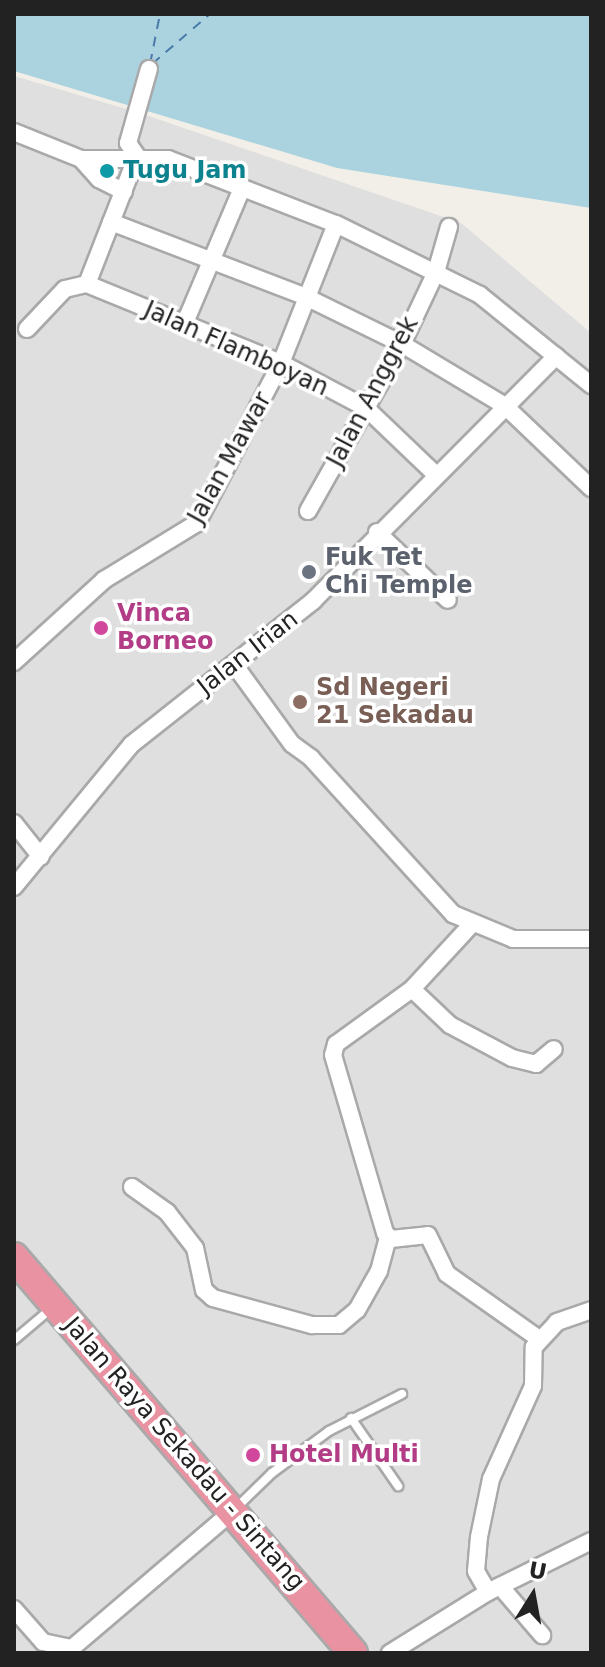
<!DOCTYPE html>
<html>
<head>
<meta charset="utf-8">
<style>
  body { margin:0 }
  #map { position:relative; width:605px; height:1667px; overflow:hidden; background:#f2efe9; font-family:"DejaVu Sans",sans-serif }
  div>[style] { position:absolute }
  .residential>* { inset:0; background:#e0dfdf }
  .water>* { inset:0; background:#aad3df }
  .ferry>* { height:2px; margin-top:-1px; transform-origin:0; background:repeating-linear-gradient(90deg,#4a7aab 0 10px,transparent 0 18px) }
  .roads { filter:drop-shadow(2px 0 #a9a9a9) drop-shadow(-2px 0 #a9a9a9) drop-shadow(0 2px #a9a9a9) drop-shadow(0 -2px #a9a9a9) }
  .lane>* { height:8px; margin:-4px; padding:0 4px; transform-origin:4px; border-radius:4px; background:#fff }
  .street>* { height:16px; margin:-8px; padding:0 8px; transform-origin:8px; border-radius:8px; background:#fff }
  .highway>* { height:28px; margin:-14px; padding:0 14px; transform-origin:14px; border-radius:14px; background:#e892a2 }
  .dots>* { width:22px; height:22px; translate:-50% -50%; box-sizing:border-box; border:4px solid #fff; border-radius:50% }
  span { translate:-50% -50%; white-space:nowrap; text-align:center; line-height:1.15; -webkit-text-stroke:7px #fff; paint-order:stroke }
  .culture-label { font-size:24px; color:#0d838f; font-weight:700 }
  .left { translate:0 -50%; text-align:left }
  .street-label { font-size:24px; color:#222 }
  .worship-label { font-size:24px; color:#5b616d; font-weight:700 }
  .hotel-label { font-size:24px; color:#b23c85; font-weight:700 }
  .education-label { font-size:24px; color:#785e54; font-weight:700 }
  .frame { position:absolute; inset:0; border:16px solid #222; pointer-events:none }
  .north { position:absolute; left:493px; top:1555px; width:80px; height:80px; -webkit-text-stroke:6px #fff; paint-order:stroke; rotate:11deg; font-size:22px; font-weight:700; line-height:32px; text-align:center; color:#222 }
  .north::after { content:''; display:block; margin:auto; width:28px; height:36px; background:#222; clip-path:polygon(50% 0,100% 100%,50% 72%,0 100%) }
</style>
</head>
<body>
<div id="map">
  <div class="residential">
    <div style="clip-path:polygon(14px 76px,140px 113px,461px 223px,591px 333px,591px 1653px,14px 1653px)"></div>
  </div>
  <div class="water">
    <div style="clip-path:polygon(14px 14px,591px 14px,591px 208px,337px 168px,14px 71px)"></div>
  </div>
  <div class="ferry">
    <div style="left:150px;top:64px;width:51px;rotate:-78.7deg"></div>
    <div style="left:152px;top:64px;width:77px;rotate:-40.8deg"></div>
  </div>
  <div class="roads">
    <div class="lane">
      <div style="left:14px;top:1340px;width:51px;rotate:-40.2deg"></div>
      <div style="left:351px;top:1418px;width:83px;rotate:55.3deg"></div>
      <div style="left:236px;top:1508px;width:50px;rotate:-44.2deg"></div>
      <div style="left:272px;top:1473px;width:71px;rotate:-36.4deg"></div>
      <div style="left:329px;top:1431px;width:82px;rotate:-26.9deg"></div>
    </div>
    <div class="street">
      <div style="left:14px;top:132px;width:72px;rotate:21.9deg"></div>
      <div style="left:81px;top:159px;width:87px"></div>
      <div style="left:168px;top:159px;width:180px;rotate:21.2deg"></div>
      <div style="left:336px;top:224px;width:161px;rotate:26.2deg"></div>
      <div style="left:480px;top:295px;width:143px;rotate:39deg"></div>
      <div style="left:137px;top:156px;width:16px;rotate:-125deg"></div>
      <div style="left:128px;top:143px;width:77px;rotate:-74.2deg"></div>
      <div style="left:81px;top:159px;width:27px;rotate:48deg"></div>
      <div style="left:99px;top:179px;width:28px;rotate:27deg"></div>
      <div style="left:111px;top:222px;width:209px;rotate:21deg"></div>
      <div style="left:306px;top:297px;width:107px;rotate:26.1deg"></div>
      <div style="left:402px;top:344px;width:120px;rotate:31deg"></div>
      <div style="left:505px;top:406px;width:119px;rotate:43.6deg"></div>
      <div style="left:87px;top:284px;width:137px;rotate:-68.7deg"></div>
      <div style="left:184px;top:325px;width:146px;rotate:-67deg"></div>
      <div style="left:27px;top:329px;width:55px;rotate:-46.5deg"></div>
      <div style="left:65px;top:289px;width:23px;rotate:-13deg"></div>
      <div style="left:87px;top:284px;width:209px;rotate:22.2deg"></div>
      <div style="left:281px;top:363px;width:96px;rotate:27.9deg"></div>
      <div style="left:366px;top:408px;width:97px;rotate:43.7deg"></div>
      <div style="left:308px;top:511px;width:192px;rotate:-60.6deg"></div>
      <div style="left:402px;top:344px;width:80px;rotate:-64.7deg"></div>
      <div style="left:436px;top:272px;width:47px;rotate:-73.9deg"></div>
      <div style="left:377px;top:532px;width:98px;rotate:43.8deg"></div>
      <div style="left:14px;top:662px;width:122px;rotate:-42.3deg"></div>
      <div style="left:104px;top:580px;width:109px;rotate:-31.5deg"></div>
      <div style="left:197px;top:523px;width:181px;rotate:-62.3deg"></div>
      <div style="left:281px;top:363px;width:149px;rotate:-68.4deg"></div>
      <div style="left:236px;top:667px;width:95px;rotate:54deg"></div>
      <div style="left:292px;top:744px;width:24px;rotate:36deg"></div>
      <div style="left:311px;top:758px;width:211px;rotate:47.7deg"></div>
      <div style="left:453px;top:914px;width:65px;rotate:22.6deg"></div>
      <div style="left:513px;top:939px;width:78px"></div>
      <div style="left:14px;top:823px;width:43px;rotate:51.5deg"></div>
      <div style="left:14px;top:887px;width:185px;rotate:-50.5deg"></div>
      <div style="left:132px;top:744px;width:231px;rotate:-38.3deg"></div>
      <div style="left:313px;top:601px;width:345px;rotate:-45.2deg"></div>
      <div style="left:471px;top:925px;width:87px;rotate:132.7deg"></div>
      <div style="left:412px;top:989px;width:94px;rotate:144.1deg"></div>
      <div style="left:336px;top:1044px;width:11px;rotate:105deg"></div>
      <div style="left:333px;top:1055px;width:185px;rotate:73.7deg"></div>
      <div style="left:385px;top:1233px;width:8px;rotate:45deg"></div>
      <div style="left:391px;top:1239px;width:37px;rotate:-6deg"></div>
      <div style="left:428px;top:1235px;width:43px;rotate:64deg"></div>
      <div style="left:447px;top:1274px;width:113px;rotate:35.2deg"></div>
      <div style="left:412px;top:989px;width:52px;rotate:43.5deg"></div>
      <div style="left:450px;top:1025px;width:70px;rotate:28deg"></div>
      <div style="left:512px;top:1058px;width:25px;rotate:14deg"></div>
      <div style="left:536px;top:1064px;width:23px;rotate:-40deg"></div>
      <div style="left:132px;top:1187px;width:43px;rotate:35.5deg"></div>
      <div style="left:167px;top:1212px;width:46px;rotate:52.1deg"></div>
      <div style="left:195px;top:1248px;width:43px;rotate:77.9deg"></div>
      <div style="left:204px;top:1290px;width:12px;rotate:42deg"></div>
      <div style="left:213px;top:1298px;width:103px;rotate:15.3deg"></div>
      <div style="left:312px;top:1325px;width:27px"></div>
      <div style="left:339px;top:1325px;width:23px;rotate:-40deg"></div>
      <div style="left:357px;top:1310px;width:45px;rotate:-60.6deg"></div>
      <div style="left:379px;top:1271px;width:35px;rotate:-75deg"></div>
      <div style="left:500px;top:1586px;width:65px;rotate:49.4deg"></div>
      <div style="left:488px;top:1592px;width:24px;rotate:-120deg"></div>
      <div style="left:476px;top:1571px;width:34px;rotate:-85deg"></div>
      <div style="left:479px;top:1537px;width:59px;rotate:-78.3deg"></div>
      <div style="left:491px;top:1479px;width:102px;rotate:-65.7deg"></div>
      <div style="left:533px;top:1386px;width:39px;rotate:-89deg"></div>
      <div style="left:534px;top:1347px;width:34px;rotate:-47deg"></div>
      <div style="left:557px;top:1322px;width:36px;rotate:-19deg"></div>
      <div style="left:14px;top:1609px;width:44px;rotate:48.7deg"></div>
      <div style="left:43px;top:1642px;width:30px;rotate:12deg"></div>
      <div style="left:72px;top:1648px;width:213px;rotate:-40.4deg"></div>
      <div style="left:390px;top:1653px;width:115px;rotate:-31.9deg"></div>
      <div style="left:488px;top:1592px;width:115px;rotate:-26.3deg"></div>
    </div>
    <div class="highway">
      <div style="left:14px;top:1257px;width:521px;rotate:49.43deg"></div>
    </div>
  </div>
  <div class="dots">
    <div style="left:107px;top:171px;background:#0f9aa8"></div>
    <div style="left:309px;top:572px;background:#6b7280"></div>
    <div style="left:101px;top:628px;background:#d1479c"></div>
    <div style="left:300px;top:702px;background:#8d6e63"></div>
    <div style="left:253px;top:1455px;background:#d1479c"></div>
  </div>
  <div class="culture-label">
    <span class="left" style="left:123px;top:171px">Tugu Jam</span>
  </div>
  <div class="street-label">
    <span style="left:236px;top:349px;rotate:24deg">Jalan Flamboyan</span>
    <span style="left:373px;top:392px;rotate:-62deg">Jalan Anggrek</span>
    <span style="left:230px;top:458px;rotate:-61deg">Jalan Mawar</span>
    <span style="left:248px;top:653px;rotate:-38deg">Jalan Irian</span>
    <span style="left:184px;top:1454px;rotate:49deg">Jalan Raya Sekadau - Sintang</span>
  </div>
  <div class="worship-label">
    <span class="left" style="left:325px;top:572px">Fuk Tet<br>Chi Temple</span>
  </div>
  <div class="hotel-label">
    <span class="left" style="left:117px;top:628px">Vinca<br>Borneo</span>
    <span class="left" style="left:269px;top:1455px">Hotel Multi</span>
  </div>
  <div class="education-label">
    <span class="left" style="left:316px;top:702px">Sd Negeri<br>21 Sekadau</span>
  </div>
  <div class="frame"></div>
  <div class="north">U</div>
</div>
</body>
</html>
